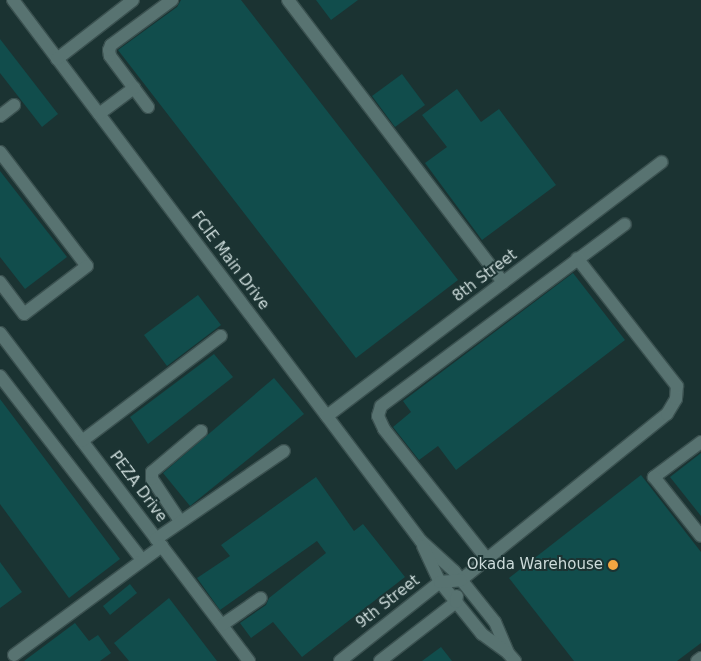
<!DOCTYPE html>
<html>
<head>
<meta charset="utf-8">
<style>
  body { margin:0 }
  #map { position:relative; width:701px; height:661px; overflow:hidden; background:#1b3332; font-family:"DejaVu Sans",sans-serif }
  div>[style] { position:absolute }
  .building>* { inset:0; background:#114d4c }
  .roads { filter:drop-shadow(1px 0 #3b5150) drop-shadow(-1px 0 #3b5150) drop-shadow(0 1px #3b5150) drop-shadow(0 -1px #3b5150) }
  .minor>* { height:12px; margin:-6px; padding:0 6px; transform-origin:6px; border-radius:6px; background:#587371 }
  .dots>* { width:14px; height:14px; translate:-50% -50%; box-sizing:border-box; border:2px solid #1b3332; border-radius:50% }
  span { translate:-50% -50%; white-space:nowrap; text-align:center; line-height:1.15; -webkit-text-stroke:4px #1b3332; paint-order:stroke }
  .street-label { font-size:15px; color:#ccdbda }
  .poi-label { font-size:15px; color:#ccdbda }
  .right { translate:-100% -50%; text-align:right }
</style>
</head>
<body>
<div id="map">
  <div class="building">
    <div style="clip-path:polygon(181px 0,241px 0,458px 280px,356px 358px,118px 50px,177px 7px)"></div>
    <div style="clip-path:polygon(316px 0,358px 0,331px 20px)"></div>
    <div style="clip-path:polygon(0 39px,58px 114px,42px 127px,0 73px)"></div>
    <div style="clip-path:polygon(402px 74px,425px 105px,395px 127px,372px 96px)"></div>
    <div style="clip-path:polygon(457px 89px,481px 122px,499px 109px,556px 185px,482px 240px,425px 163px,447px 147px,422px 115px)"></div>
    <div style="clip-path:polygon(0 171px,67px 257px,25px 289px,0 257px)"></div>
    <div style="clip-path:polygon(573px 273px,625px 340px,456px 470px,438px 446px,419px 460px,393px 427px,411px 412px,403px 401px)"></div>
    <div style="clip-path:polygon(198px 295px,221px 325px,167px 366px,144px 335px)"></div>
    <div style="clip-path:polygon(214px 354px,233px 377px,148px 444px,130px 417px)"></div>
    <div style="clip-path:polygon(274px 378px,304px 414px,190px 506px,163px 473px)"></div>
    <div style="clip-path:polygon(0 399px,120px 559px,69px 598px,0 504px)"></div>
    <div style="clip-path:polygon(701px 453px,701px 516px,670px 477px)"></div>
    <div style="clip-path:polygon(641px 475px,701px 552px,701px 643px,677px 661px,574px 661px,509px 578px)"></div>
    <div style="clip-path:polygon(316px 477px,354px 531px,363px 524px,405px 577px,302px 657px,273px 622px,251px 638px,240px 623px,266px 605px,269px 598px,326px 553px,317px 541px,220px 610px,197px 578px,230px 556px,221px 545px)"></div>
    <div style="clip-path:polygon(0 562px,22px 592px,0 608px)"></div>
    <div style="clip-path:polygon(130px 584px,137px 593px,110px 615px,103px 606px)"></div>
    <div style="clip-path:polygon(169px 598px,217px 661px,129px 661px,114px 643px)"></div>
    <div style="clip-path:polygon(75px 623px,89px 641px,98px 635px,111px 653px,100px 661px,24px 661px)"></div>
    <div style="clip-path:polygon(441px 647px,452px 661px,422px 661px)"></div>
  </div>
  <div class="roads">
    <div class="minor">
      <div style="left:13px;top:0;width:678px;rotate:52.98deg"></div>
      <div style="left:421px;top:541px;width:45px;rotate:42.3deg"></div>
      <div style="left:454px;top:571px;width:65px;rotate:51.2deg"></div>
      <div style="left:495px;top:622px;width:34px;rotate:67deg"></div>
      <div style="left:508px;top:653px;width:11px;rotate:49deg"></div>
      <div style="left:288px;top:0;width:355px;rotate:52.7deg"></div>
      <div style="left:57px;top:59px;width:96px;rotate:-37.8deg"></div>
      <div style="left:148px;top:107px;width:64px;rotate:-126.7deg"></div>
      <div style="left:110px;top:56px;width:6px;rotate:-99deg"></div>
      <div style="left:109px;top:50px;width:5px;rotate:-68deg"></div>
      <div style="left:111px;top:45px;width:76px;rotate:-36.4deg"></div>
      <div style="left:99px;top:114px;width:44px;rotate:-36.6deg"></div>
      <div style="left:0;top:116px;width:18px;rotate:-38deg"></div>
      <div style="left:0;top:152px;width:143px;rotate:52.7deg"></div>
      <div style="left:87px;top:266px;width:79px;rotate:142.7deg"></div>
      <div style="left:24px;top:314px;width:40px;rotate:-127deg"></div>
      <div style="left:0;top:333px;width:412px;rotate:52.8deg"></div>
      <div style="left:0;top:376px;width:232px;rotate:52.3deg"></div>
      <div style="left:327px;top:416px;width:420px;rotate:-37.2deg"></div>
      <div style="left:82px;top:441px;width:174px;rotate:-37.1deg"></div>
      <div style="left:701px;top:442px;width:59px;rotate:143.3deg"></div>
      <div style="left:654px;top:477px;width:75px;rotate:51.5deg"></div>
      <div style="left:180px;top:521px;width:50px;rotate:-123.7deg"></div>
      <div style="left:152px;top:479px;width:7px;rotate:-90deg"></div>
      <div style="left:152px;top:472px;width:64px;rotate:-39.9deg"></div>
      <div style="left:156px;top:539px;width:155px;rotate:-34.5deg"></div>
      <div style="left:423px;top:546px;width:40px;rotate:65deg"></div>
      <div style="left:440px;top:582px;width:67px;rotate:51.1deg"></div>
      <div style="left:482px;top:634px;width:31px;rotate:36deg"></div>
      <div style="left:487px;top:559px;width:166px;rotate:-128.4deg"></div>
      <div style="left:384px;top:429px;width:14px;rotate:-115deg"></div>
      <div style="left:378px;top:416px;width:10px;rotate:-73deg"></div>
      <div style="left:381px;top:406px;width:304px;rotate:-36.7deg"></div>
      <div style="left:461px;top:580px;width:265px;rotate:-38.9deg"></div>
      <div style="left:667px;top:414px;width:17px;rotate:-59deg"></div>
      <div style="left:676px;top:399px;width:13px;rotate:-86deg"></div>
      <div style="left:677px;top:386px;width:162px;rotate:-128deg"></div>
      <div style="left:222px;top:625px;width:47px;rotate:-34.7deg"></div>
      <div style="left:14px;top:655px;width:184px;rotate:-36.4deg"></div>
      <div style="left:340px;top:661px;width:127px;rotate:-38.3deg"></div>
      <div style="left:440px;top:582px;width:21px;rotate:-5deg"></div>
      <div style="left:380px;top:661px;width:96px;rotate:-37.8deg"></div>
      <div style="left:456px;top:602px;width:6px;rotate:-81deg"></div>
      <div style="left:697px;top:661px;width:5px;rotate:-37deg"></div>
    </div>
  </div>
  <div class="dots">
    <div style="left:613px;top:565px;background:#f2a541"></div>
  </div>
  <div class="street-label">
    <span style="left:230px;top:261px;rotate:53deg">FCIE Main Drive</span>
    <span style="left:485px;top:276px;rotate:-37deg">8th Street</span>
    <span style="left:138px;top:487px;rotate:53deg">PEZA Drive</span>
    <span style="left:388px;top:602px;rotate:-38deg">9th Street</span>
  </div>
  <div class="poi-label">
    <span class="right" style="left:603px;top:565px">Okada Warehouse</span>
  </div>
</div>
</body>
</html>
